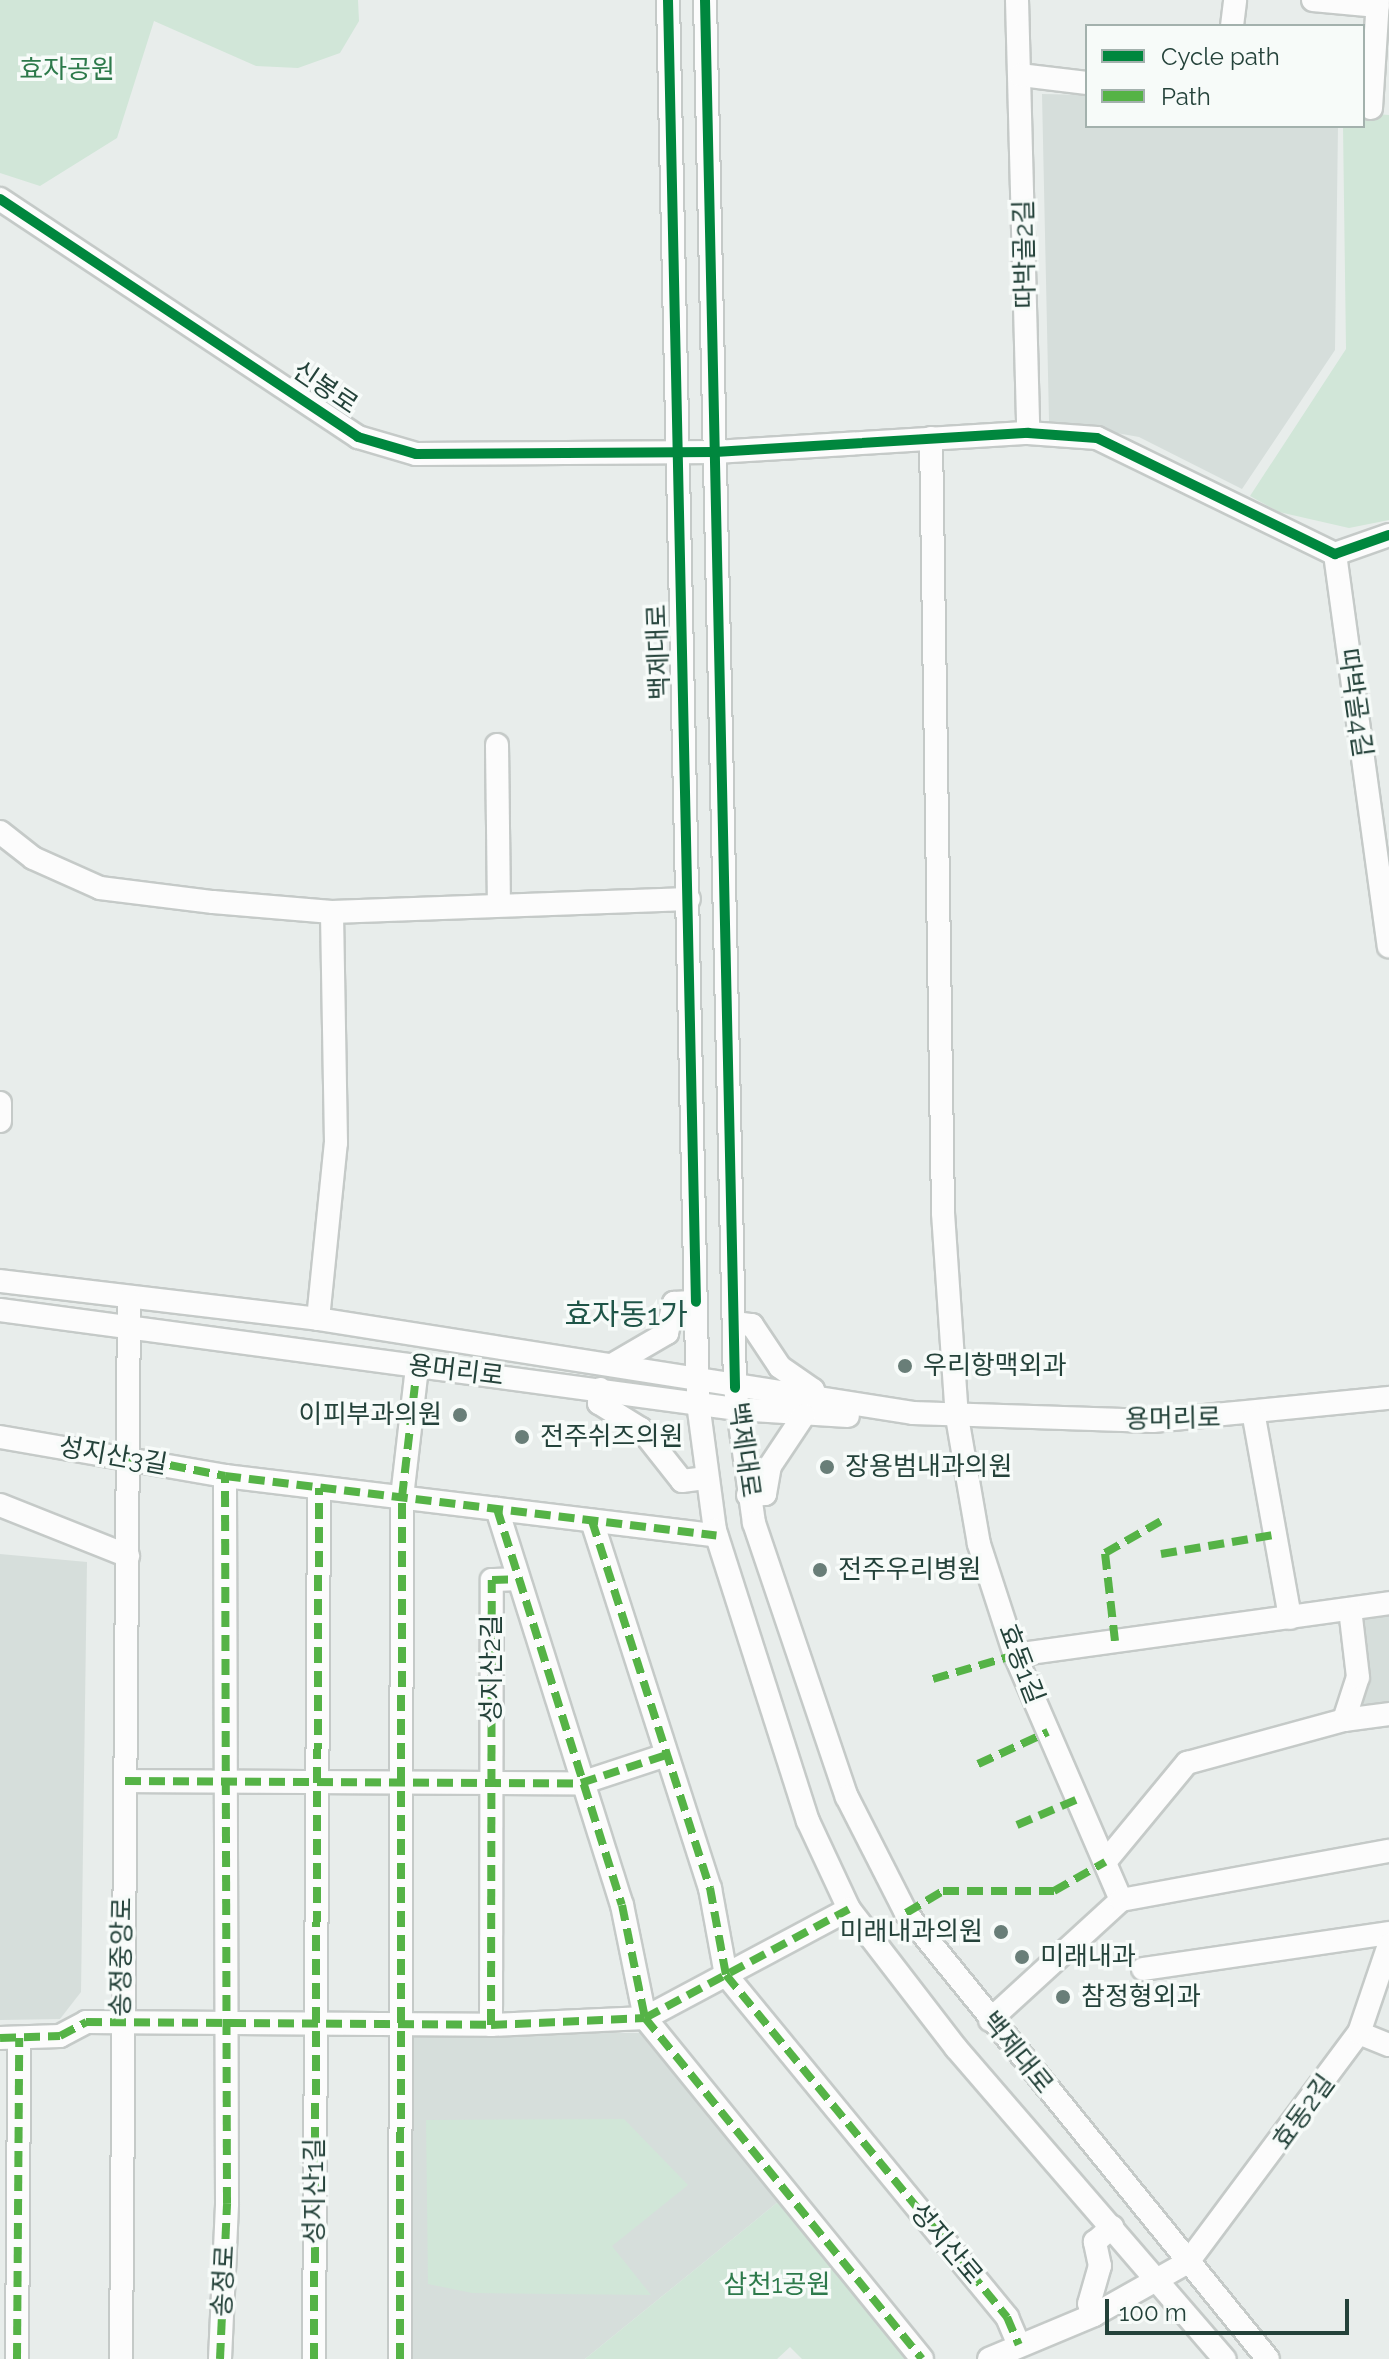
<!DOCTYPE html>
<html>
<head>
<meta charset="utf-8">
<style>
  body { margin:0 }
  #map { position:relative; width:1389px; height:2359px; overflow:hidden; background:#e8edeb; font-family:Raleway,"Noto Sans KR",sans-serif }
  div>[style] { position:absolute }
  .built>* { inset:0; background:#d6dedb }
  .green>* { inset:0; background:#d1e6d8 }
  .roads { filter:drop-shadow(2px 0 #c5cac8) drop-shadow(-2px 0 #c5cac8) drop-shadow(0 2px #c5cac8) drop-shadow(0 -2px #c5cac8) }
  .minor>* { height:22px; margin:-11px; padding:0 11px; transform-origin:11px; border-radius:11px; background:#fcfcfc }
  .quiet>* { height:8px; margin-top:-4px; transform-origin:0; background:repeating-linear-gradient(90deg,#55b346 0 16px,transparent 0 24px) }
  .cycleway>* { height:10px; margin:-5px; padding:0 5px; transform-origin:5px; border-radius:5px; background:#00873e }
  .dots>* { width:22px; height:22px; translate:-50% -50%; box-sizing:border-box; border:4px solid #f7fbf9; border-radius:50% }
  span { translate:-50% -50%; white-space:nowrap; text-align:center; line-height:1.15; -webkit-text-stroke:7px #f7fbf9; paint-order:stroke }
  .park-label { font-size:26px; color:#2d7a4b }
  .street-label { font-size:26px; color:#24423a }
  .poi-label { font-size:26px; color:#24423a }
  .left { translate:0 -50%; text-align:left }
  .right { translate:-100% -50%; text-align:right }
  .quarter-label { font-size:30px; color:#1f5548 }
  .legend { position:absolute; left:1085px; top:24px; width:280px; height:104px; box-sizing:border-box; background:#f7fbf9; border:2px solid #a3b1ad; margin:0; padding:10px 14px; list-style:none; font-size:24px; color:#24423a }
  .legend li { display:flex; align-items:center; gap:16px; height:40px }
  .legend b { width:40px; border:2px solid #a3b1ad }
  .scale { position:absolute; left:1105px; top:2299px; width:244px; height:36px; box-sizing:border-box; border:4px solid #24423a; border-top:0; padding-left:10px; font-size:24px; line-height:28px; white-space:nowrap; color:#24423a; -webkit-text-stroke:6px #f7fbf9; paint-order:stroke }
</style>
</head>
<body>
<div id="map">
  <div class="built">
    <div style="clip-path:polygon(1042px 94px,1087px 95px,1087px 126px,1338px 126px,1335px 350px,1242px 489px,1139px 437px,1049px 421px)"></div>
    <div style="clip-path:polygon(0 1554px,87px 1562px,81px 1992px,60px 2019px,0 2020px)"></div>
    <div style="clip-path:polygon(1389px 1606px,1389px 1708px,1356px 1715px,1353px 1611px)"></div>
    <div style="clip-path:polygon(414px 2032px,641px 2033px,783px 2198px,585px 2359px,411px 2359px)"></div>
  </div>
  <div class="green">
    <div style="clip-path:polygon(0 0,358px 0,359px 21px,340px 53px,298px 68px,256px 66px,154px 21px,117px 138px,40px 186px,0 173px)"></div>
    <div style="clip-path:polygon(1363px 113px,1389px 115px,1389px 520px,1349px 528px,1279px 512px,1250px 496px,1346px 349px,1343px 126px,1363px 126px)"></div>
    <div style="clip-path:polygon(624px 2119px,688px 2185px,612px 2246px,651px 2295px,472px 2293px,428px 2284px,426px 2120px)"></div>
    <div style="clip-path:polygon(783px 2198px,914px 2359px,802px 2359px,790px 2347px,777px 2359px,585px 2359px)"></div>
  </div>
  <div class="roads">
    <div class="minor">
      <div style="left:668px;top:0;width:1403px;rotate:88.78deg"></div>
      <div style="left:698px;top:1403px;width:128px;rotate:82.4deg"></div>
      <div style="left:715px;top:1530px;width:305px;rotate:72.3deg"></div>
      <div style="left:808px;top:1821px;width:97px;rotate:65deg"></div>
      <div style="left:849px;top:1909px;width:175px;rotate:52.4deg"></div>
      <div style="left:956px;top:2048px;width:411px;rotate:49.2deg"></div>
      <div style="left:705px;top:0;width:1388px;rotate:88.76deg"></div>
      <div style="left:735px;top:1388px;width:136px;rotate:82deg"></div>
      <div style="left:754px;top:1523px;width:289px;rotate:71.3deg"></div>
      <div style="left:847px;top:1797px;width:130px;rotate:63deg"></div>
      <div style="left:906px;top:1913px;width:574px;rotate:50.94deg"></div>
      <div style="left:1017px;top:0;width:433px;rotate:88.5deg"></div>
      <div style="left:1313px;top:0;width:65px;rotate:5.3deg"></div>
      <div style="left:1232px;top:26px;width:26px;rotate:-83deg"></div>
      <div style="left:1020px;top:75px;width:67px;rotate:6.8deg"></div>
      <div style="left:1371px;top:108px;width:108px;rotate:-86.3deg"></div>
      <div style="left:0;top:199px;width:430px;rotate:33.6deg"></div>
      <div style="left:358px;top:437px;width:60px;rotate:16.3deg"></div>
      <div style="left:416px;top:454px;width:299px;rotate:-0.4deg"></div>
      <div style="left:715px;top:452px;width:314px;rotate:-3.5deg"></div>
      <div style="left:1028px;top:433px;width:69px;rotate:4.1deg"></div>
      <div style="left:1097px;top:438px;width:265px;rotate:26deg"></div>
      <div style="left:1335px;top:554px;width:57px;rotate:-19.4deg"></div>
      <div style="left:931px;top:438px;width:775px;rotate:89.11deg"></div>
      <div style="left:943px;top:1213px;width:204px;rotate:86.1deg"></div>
      <div style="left:957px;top:1417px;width:129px;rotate:80.2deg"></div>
      <div style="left:979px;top:1544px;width:117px;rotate:72deg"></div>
      <div style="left:1015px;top:1655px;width:267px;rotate:66.6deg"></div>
      <div style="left:1335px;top:554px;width:396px;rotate:82.2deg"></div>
      <div style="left:497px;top:745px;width:157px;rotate:89.3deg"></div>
      <div style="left:0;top:832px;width:42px;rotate:38.2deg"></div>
      <div style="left:33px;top:858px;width:73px;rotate:24.1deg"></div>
      <div style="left:100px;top:888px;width:114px;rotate:7.1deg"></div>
      <div style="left:213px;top:902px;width:119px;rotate:4.8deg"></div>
      <div style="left:332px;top:912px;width:357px;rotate:-2.1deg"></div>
      <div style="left:0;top:1103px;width:18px;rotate:90deg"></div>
      <div style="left:0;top:1281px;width:320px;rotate:6.8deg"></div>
      <div style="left:318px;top:1319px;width:602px;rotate:8.98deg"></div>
      <div style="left:913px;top:1413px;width:240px;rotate:1.9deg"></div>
      <div style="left:1153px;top:1421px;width:237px;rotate:-5.6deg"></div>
      <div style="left:0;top:1310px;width:744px;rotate:7.65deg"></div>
      <div style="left:737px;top:1409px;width:111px;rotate:3.6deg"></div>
      <div style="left:318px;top:1319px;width:177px;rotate:-84.2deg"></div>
      <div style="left:336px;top:1143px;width:231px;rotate:-91deg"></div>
      <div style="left:735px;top:1323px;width:17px;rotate:7deg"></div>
      <div style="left:752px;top:1325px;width:50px;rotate:56.3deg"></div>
      <div style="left:780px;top:1367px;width:40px;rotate:34.9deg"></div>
      <div style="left:813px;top:1390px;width:9px;rotate:90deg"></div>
      <div style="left:612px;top:1365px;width:64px;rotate:-30.2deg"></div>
      <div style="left:667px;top:1333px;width:31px;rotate:-77deg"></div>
      <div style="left:674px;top:1303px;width:22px;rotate:-3deg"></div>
      <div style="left:600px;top:1389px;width:14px;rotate:94deg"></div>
      <div style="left:599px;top:1403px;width:49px;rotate:31.8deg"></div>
      <div style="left:641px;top:1429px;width:66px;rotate:51.7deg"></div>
      <div style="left:682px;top:1481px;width:25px;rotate:-7deg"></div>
      <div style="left:1254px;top:1417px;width:204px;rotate:79.8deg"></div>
      <div style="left:0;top:1437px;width:228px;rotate:9.8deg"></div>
      <div style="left:225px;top:1476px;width:495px;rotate:6.9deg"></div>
      <div style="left:748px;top:1495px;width:17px;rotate:-3deg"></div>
      <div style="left:765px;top:1494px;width:28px;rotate:-80deg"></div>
      <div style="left:770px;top:1466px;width:61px;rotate:-56.3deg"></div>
      <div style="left:0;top:1505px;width:138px;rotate:21.7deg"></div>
      <div style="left:497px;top:1509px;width:415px;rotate:72.5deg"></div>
      <div style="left:622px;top:1905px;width:115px;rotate:78.5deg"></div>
      <div style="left:645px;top:2018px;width:439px;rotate:50.9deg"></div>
      <div style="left:592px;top:1521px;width:386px;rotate:72.2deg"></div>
      <div style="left:710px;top:1888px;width:88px;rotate:79.6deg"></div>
      <div style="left:726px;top:1975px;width:443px;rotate:50.6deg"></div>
      <div style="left:1007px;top:2317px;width:30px;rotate:67deg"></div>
      <div style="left:1015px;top:1655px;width:378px;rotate:-7.9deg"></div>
      <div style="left:1344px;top:1720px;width:45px;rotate:-7.6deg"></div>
      <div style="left:125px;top:1781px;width:456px;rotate:0.3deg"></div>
      <div style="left:581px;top:1783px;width:89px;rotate:-18.2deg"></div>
      <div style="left:1105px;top:1862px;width:129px;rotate:-50.4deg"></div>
      <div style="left:1187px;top:1763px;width:163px;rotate:-15.3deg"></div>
      <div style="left:1344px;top:1720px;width:45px;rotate:-72deg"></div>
      <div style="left:1358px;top:1677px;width:68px;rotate:-96.7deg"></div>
      <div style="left:1143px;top:1969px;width:249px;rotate:-8.3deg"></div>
      <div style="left:990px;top:2020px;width:178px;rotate:-42.5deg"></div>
      <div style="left:1121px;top:1900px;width:272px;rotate:-10.4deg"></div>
      <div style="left:491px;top:2025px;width:445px;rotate:-89.9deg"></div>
      <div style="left:492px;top:1580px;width:24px;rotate:-2deg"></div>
      <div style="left:1359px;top:2033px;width:32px;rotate:22deg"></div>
      <div style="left:0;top:2038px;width:60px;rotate:-1.9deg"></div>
      <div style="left:60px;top:2036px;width:30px;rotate:-28deg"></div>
      <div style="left:86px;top:2022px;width:405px;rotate:0.4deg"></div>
      <div style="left:491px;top:2025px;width:154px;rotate:-2.6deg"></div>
      <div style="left:645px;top:2018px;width:231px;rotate:-28.1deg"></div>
      <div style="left:1094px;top:2315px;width:12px;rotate:-114deg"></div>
      <div style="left:1089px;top:2304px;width:40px;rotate:-74deg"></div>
      <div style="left:1100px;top:2266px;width:25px;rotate:-102deg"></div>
      <div style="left:1095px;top:2242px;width:23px;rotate:-41deg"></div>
      <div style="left:17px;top:2359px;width:321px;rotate:-89.6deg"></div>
      <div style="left:121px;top:2359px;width:1060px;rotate:-89.57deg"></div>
      <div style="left:220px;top:2359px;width:156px;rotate:-87.4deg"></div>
      <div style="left:227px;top:2203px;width:727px;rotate:-90.16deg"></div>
      <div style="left:314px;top:2359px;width:871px;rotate:-89.67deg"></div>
      <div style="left:400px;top:2359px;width:862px;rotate:-89.87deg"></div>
      <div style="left:402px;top:1497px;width:131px;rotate:-83.4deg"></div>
      <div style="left:989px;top:2359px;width:114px;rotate:-22.7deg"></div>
      <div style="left:1094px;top:2315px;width:108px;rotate:-29.4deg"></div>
      <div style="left:1188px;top:2262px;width:286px;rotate:-53.3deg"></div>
      <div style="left:1359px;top:2033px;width:93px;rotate:-71.2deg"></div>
    </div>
  </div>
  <div class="quiet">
    <div style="left:123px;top:1456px;width:104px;rotate:11.1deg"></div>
    <div style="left:225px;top:1476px;width:495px;rotate:6.9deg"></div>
    <div style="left:497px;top:1509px;width:415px;rotate:72.5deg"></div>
    <div style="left:622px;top:1905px;width:115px;rotate:78.5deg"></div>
    <div style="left:645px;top:2018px;width:439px;rotate:50.9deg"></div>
    <div style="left:592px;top:1521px;width:386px;rotate:72.2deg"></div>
    <div style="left:710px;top:1888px;width:88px;rotate:79.6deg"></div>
    <div style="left:726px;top:1975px;width:443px;rotate:50.6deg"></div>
    <div style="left:1007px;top:2317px;width:30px;rotate:67deg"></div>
    <div style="left:1161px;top:1554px;width:114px;rotate:-9.6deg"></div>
    <div style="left:1115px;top:1641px;width:89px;rotate:-96.5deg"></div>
    <div style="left:1105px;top:1553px;width:64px;rotate:-29.7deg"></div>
    <div style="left:933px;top:1679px;width:85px;rotate:-16.3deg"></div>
    <div style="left:978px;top:1764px;width:77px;rotate:-24.6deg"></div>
    <div style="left:125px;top:1781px;width:456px;rotate:0.3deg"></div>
    <div style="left:581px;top:1783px;width:89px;rotate:-18.2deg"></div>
    <div style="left:1017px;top:1825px;width:66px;rotate:-23.1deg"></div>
    <div style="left:906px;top:1913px;width:43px;rotate:-30.7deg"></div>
    <div style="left:943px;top:1891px;width:111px"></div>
    <div style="left:1054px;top:1891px;width:59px;rotate:-29.6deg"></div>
    <div style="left:491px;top:2025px;width:445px;rotate:-89.9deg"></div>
    <div style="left:492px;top:1580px;width:24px;rotate:-2deg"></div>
    <div style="left:0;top:2038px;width:60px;rotate:-1.9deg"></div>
    <div style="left:60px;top:2036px;width:30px;rotate:-28deg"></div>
    <div style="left:86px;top:2022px;width:405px;rotate:0.4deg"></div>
    <div style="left:491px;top:2025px;width:154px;rotate:-2.6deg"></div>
    <div style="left:645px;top:2018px;width:231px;rotate:-28.1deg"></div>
    <div style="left:17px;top:2359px;width:321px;rotate:-89.6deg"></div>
    <div style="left:220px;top:2359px;width:156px;rotate:-87.4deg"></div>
    <div style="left:227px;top:2203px;width:727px;rotate:-90.16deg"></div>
    <div style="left:314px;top:2359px;width:871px;rotate:-89.67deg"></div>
    <div style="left:400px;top:2359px;width:862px;rotate:-89.87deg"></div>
    <div style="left:402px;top:1497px;width:131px;rotate:-83.4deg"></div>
  </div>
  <div class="cycleway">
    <div style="left:668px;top:0;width:1302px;rotate:88.77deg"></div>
    <div style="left:705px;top:0;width:1388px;rotate:88.76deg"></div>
    <div style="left:0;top:199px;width:430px;rotate:33.6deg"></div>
    <div style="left:358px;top:437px;width:60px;rotate:16.3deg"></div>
    <div style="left:416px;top:454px;width:299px;rotate:-0.4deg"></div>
    <div style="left:715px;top:452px;width:314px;rotate:-3.5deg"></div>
    <div style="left:1028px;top:433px;width:69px;rotate:4.1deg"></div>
    <div style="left:1097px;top:438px;width:265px;rotate:26deg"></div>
    <div style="left:1335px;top:554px;width:57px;rotate:-19.4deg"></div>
  </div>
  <div class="dots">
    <div style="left:905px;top:1366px;background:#697e78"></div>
    <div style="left:460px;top:1415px;background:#697e78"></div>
    <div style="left:522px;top:1437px;background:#697e78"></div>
    <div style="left:827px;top:1467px;background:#697e78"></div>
    <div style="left:820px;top:1570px;background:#697e78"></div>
    <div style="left:1001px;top:1932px;background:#697e78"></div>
    <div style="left:1022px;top:1957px;background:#697e78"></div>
    <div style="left:1063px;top:1997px;background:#697e78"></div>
  </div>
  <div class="park-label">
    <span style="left:67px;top:70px">효자공원</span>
    <span style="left:777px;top:2285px">삼천1공원</span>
  </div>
  <div class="street-label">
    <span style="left:1025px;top:254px;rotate:-91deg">따박골2길</span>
    <span style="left:325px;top:388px;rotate:34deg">신봉로</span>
    <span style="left:659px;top:652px;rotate:-92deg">백제대로</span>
    <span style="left:1355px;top:703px;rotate:82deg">따박골4길</span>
    <span style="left:456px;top:1371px;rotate:7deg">용머리로</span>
    <span style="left:1173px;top:1419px;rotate:-1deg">용머리로</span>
    <span style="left:744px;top:1450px;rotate:82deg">백제대로</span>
    <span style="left:113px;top:1456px;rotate:10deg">성지산3길</span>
    <span style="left:1021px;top:1664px;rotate:69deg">효동1길</span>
    <span style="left:492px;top:1669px;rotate:-90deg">성지산2길</span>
    <span style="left:122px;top:1957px;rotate:-89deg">송정중앙로</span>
    <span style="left:1017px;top:2053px;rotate:51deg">백제대로</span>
    <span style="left:1304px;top:2112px;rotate:-54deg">효동2길</span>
    <span style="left:315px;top:2191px;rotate:-90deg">성지산1길</span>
    <span style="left:946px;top:2244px;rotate:50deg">성지산로</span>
    <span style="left:224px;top:2281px;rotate:-87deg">송정로</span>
  </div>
  <div class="poi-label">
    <span class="left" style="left:923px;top:1366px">우리항맥외과</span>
    <span class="right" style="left:442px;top:1415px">이피부과의원</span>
    <span class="left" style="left:540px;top:1437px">전주쉬즈의원</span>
    <span class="left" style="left:845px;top:1467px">장용범내과의원</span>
    <span class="left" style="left:838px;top:1570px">전주우리병원</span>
    <span class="right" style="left:983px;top:1932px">미래내과의원</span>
    <span class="left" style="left:1040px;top:1957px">미래내과</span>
    <span class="left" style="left:1081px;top:1997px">참정형외과</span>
  </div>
  <div class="quarter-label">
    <span style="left:626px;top:1315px">효자동1가</span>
  </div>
  <ul class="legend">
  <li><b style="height:10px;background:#00873e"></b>Cycle path</li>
  <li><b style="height:10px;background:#55b346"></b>Path</li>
  </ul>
  <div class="scale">100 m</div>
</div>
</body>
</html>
